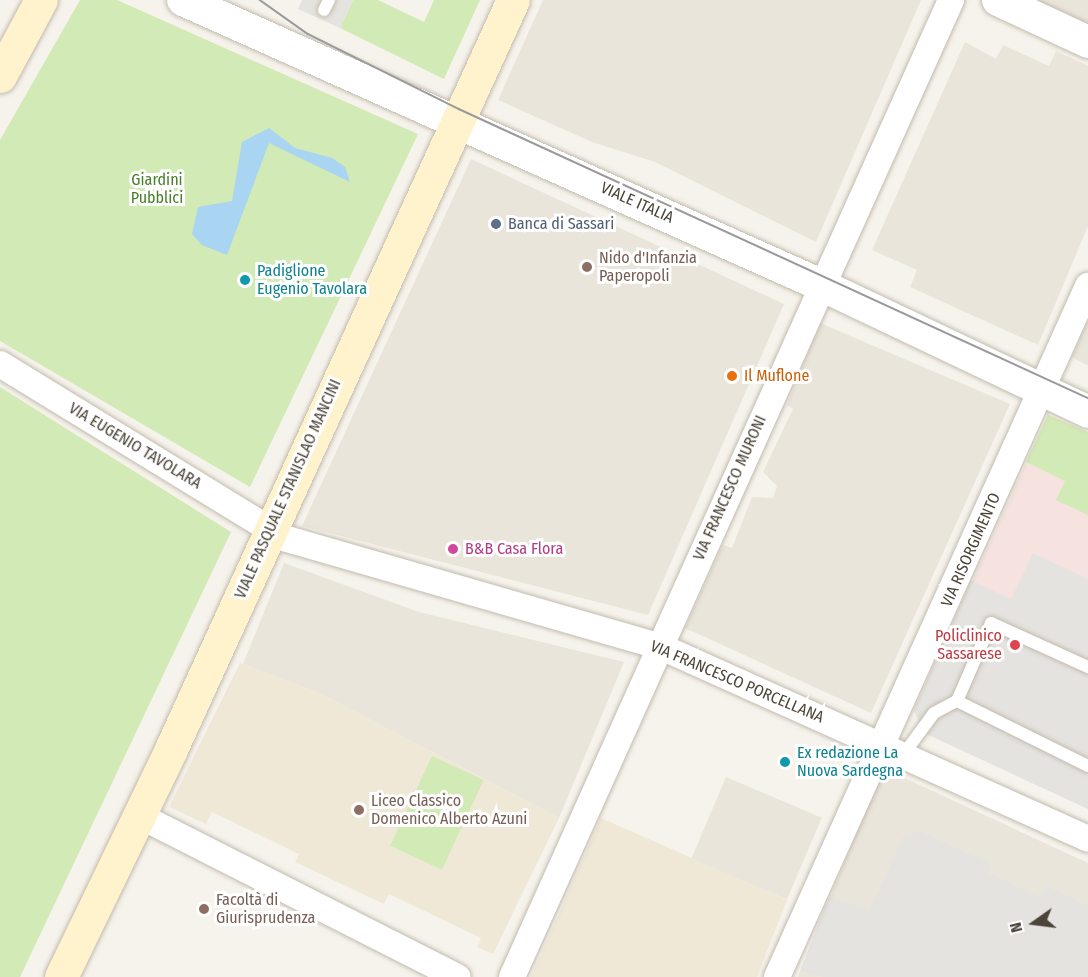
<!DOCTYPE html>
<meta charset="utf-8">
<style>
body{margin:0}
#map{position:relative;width:1088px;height:977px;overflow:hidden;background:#f6f3ec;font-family:"Fira Sans Condensed",sans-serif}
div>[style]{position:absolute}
.residential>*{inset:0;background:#eae5da;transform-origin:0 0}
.education>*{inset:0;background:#efe8d6}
.medical>*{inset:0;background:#f6e3e0}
.green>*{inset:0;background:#d2eab5;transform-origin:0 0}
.parking>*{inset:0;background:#e5e3e0}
.water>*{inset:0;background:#a9d4f2}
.roads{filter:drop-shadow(0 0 2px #c2bbae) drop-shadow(0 0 2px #c2bbae)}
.service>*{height:12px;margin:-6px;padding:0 6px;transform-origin:6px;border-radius:6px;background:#fff}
.minor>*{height:26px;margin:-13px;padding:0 13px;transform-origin:13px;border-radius:13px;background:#fff}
.tertiary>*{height:32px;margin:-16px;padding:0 16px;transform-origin:16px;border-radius:16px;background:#fff}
.secondary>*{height:33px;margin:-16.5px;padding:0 16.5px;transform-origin:16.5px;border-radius:16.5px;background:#fff3cd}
.tram>*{height:1.5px;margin:-0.75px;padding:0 0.75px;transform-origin:0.75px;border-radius:0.75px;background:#9a9a9a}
.dots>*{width:16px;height:16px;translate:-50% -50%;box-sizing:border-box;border:3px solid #fff;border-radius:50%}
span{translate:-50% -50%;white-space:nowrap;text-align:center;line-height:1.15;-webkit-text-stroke:6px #fff;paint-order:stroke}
.park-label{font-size:16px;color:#4a7f2a}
.street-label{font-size:16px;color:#4b4439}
.service-label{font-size:16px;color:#4e5e75}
.left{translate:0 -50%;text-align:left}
.education-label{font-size:16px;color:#785e54}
.culture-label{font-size:16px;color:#0d838f}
.food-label{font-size:16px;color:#c56008}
.hotel-label{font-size:16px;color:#b23c85}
.health-label{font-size:16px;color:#be3a42}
.right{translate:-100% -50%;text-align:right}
.north{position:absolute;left:1004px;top:893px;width:60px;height:60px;-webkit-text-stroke:4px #fff;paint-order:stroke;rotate:256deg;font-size:16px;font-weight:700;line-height:24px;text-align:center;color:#4b4439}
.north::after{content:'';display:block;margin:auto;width:21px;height:27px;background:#4b4439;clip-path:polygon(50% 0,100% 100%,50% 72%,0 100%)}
</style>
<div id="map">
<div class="residential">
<div style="clip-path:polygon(543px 0,921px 0,816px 242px,655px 162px,592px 142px,498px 100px)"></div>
<div style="clip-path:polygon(1031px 0,1088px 0,1088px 27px)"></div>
<div style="clip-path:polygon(965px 42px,996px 59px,1003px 45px,1049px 66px,1056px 51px,1088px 66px,1088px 226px,1038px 345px,910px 287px,917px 270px,872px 250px)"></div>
<div style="clip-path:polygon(471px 159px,784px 304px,648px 615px,302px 526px)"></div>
<div style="clip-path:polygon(1088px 321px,1088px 366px,1072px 357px)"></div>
<div style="clip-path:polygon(820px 323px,1010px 404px,871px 713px,685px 628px,723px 545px,732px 548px,752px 497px,773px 498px,777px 486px,763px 472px,793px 409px,787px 405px)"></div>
<div style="clip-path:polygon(284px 563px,419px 612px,624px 662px,559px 818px,319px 693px,243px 664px)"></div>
<div style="clip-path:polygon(883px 768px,1088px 863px,1088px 977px,798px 977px)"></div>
<div style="left:726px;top:777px;width:104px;height:89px;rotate:23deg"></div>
</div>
<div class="education">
<div style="clip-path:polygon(240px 663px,319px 693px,559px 818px,493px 954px,477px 947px,481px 938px,389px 894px,384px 904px,295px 862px,299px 854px,212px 812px,206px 824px,169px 807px)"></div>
<div style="clip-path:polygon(601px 818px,787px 900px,757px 977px,531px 977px)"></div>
</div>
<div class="medical">
<div style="clip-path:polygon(1048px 415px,1088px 432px,1088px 809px,914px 710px)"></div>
</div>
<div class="green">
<div style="clip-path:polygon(80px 0,117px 0,418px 134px,250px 487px,0 341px,0 140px)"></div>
<div style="clip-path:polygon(353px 0,378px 0,424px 22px,434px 0,480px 0,444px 79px,340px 28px)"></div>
<div style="clip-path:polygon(0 387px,231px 532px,20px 977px,0 977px)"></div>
<div style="clip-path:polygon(1048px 415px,1088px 432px,1088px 515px,1056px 500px,1065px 481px,1026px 462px)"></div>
<div style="left:432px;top:756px;width:57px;height:99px;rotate:25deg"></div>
</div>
<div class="parking">
<div style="clip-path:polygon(302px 0,353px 0,340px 28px,298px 9px)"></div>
<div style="clip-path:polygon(1033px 553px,1088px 579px,1088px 809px,924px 733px,914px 710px,971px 580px,1011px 599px)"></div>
<div style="clip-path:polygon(919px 831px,992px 864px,988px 873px,1041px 897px,1046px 886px,1088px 906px,1088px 977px,825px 977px,800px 971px,829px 897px,870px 910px,903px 837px)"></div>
</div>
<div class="water">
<div style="clip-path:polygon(269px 128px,295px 148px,332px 158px,345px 167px,350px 182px,269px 143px,227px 255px,202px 245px,192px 234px,198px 207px,232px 201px,242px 142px)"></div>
</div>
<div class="roads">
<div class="service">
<div style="left:324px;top:10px;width:11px;rotate:-63deg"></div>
<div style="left:957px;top:701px;width:146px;rotate:26.4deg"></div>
<div style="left:903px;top:755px;width:52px;rotate:-53.6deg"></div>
<div style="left:934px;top:713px;width:26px;rotate:-28deg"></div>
<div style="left:957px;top:701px;width:85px;rotate:-66.4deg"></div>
<div style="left:991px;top:623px;width:107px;rotate:24.4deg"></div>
</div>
<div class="minor">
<div style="left:0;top:364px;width:333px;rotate:31.5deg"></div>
<div style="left:284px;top:538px;width:390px;rotate:16.1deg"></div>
<div style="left:659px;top:646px;width:470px;rotate:24.2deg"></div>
<div style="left:140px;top:816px;width:356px;rotate:26.9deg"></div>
<div style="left:512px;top:977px;width:1071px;rotate:-65.8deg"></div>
<div style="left:777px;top:977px;width:758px;rotate:-65.77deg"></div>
</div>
<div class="tertiary">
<div style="left:183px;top:0;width:699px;rotate:24.07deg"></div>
<div style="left:821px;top:285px;width:296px;rotate:25.4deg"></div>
<div style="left:998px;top:0;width:99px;rotate:25deg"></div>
</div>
<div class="secondary">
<div style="left:0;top:76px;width:86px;rotate:-61.7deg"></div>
<div style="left:61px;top:977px;width:253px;rotate:-64.2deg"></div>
<div style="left:171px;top:749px;width:823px;rotate:-65.46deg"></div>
</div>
</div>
<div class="tram">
<div style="left:260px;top:0;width:59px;rotate:35.3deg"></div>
<div style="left:308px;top:34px;width:169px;rotate:26.4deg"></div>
<div style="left:459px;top:109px;width:692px;rotate:24.68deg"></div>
</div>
<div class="dots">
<div style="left:496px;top:224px;background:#5c6f8a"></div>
<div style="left:587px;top:267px;background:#8d6e63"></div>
<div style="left:245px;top:280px;background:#0f9aa8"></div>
<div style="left:732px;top:376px;background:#e8710a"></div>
<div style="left:453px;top:549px;background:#d1479c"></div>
<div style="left:1015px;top:645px;background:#e0444e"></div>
<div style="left:785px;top:762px;background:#0f9aa8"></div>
<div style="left:359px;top:810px;background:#8d6e63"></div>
<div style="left:204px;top:909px;background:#8d6e63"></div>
</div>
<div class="park-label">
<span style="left:157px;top:189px">Giardini<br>Pubblici</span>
</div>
<div class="street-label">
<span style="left:637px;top:203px;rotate:24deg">VIALE ITALIA</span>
<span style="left:135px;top:446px;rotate:31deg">VIA EUGENIO TAVOLARA</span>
<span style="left:730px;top:488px;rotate:-66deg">VIA FRANCESCO MURONI</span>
<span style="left:288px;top:489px;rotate:-66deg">VIALE PASQUALE STANISLAO MANCINI</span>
<span style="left:971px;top:550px;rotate:-66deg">VIA RISORGIMENTO</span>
<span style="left:737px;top:682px;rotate:23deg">VIA FRANCESCO PORCELLANA</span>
</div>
<div class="service-label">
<span class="left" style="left:508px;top:224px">Banca di Sassari</span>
</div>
<div class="education-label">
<span class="left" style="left:599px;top:267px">Nido d'Infanzia<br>Paperopoli</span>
<span class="left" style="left:371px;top:810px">Liceo Classico<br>Domenico Alberto Azuni</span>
<span class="left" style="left:216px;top:909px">Facoltà di<br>Giurisprudenza</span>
</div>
<div class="culture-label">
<span class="left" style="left:257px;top:280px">Padiglione<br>Eugenio Tavolara</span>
<span class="left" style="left:797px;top:762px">Ex redazione La<br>Nuova Sardegna</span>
</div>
<div class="food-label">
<span class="left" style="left:744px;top:376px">Il Muflone</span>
</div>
<div class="hotel-label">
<span class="left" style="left:465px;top:549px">B&amp;B Casa Flora</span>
</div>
<div class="health-label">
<span class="right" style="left:1002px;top:645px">Policlinico<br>Sassarese</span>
</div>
<div class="north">N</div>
</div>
